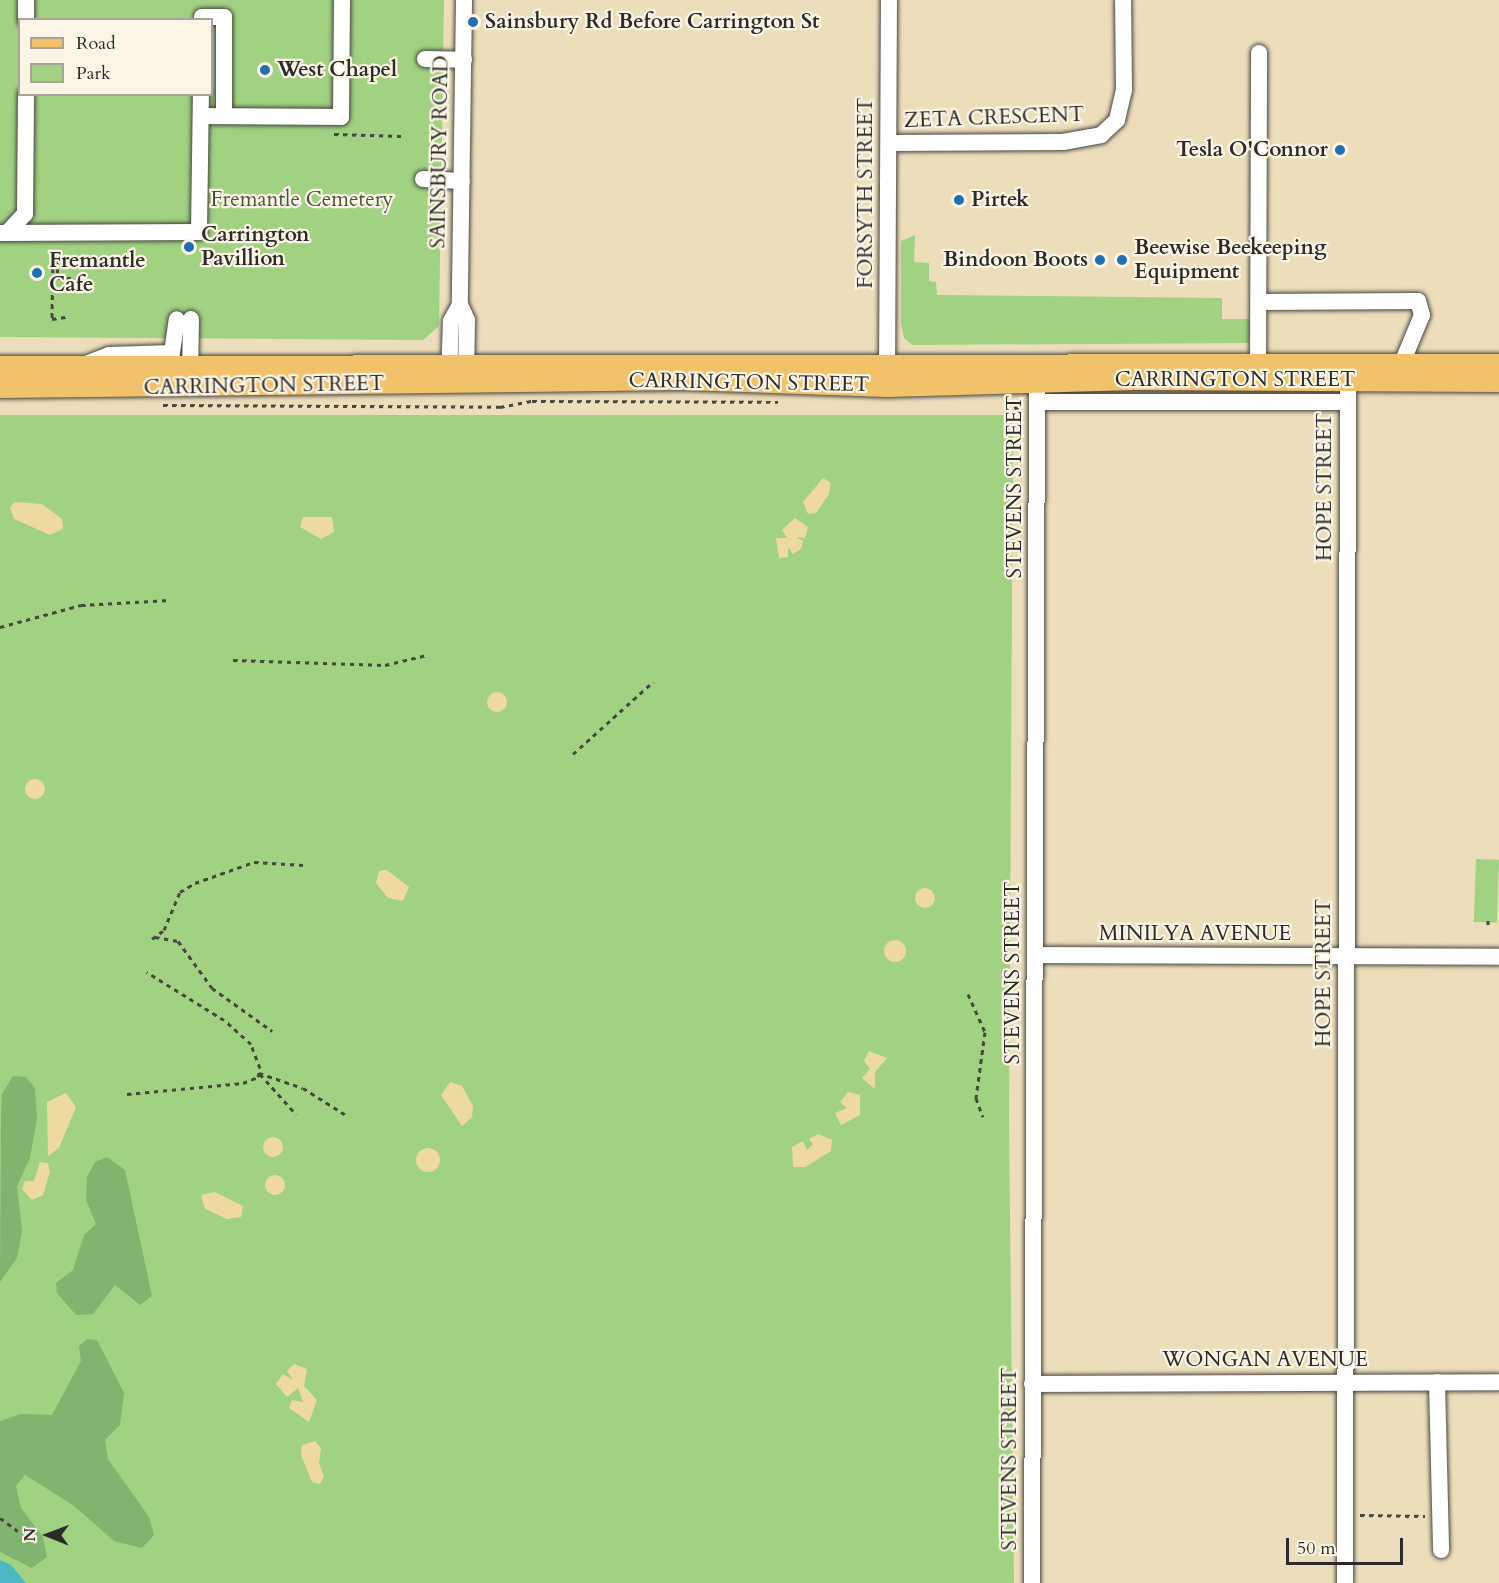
<!DOCTYPE html>
<style>
body{margin:0}
#map{position:relative;width:1499px;height:1583px;overflow:hidden;background:#eddebb;font-family:Cardo,serif}
div>[style]{position:absolute}
.green>*{inset:0;background:#a1d281;transform-origin:0 0}
.forest>*{inset:0;background:#80b46f}
.sand>*{inset:0;background:#eeda9e}
.round{border-radius:50%}
.water>*{inset:0;background:#4bb8c5}
.path>*{height:3px;margin-top:-1.5px;transform-origin:0;background:repeating-linear-gradient(90deg,#484641 0 4.5px,transparent 0 9px)}
.roads{filter:drop-shadow(0 0 2px #484641) drop-shadow(0 0 2px #484641)}
.minor>*{height:16px;margin:-8px;padding:0 8px;transform-origin:8px;border-radius:8px;background:#fff}
.major>*{height:21px;margin:-10.5px;padding:0 10.5px;transform-origin:10.5px;border-radius:10.5px;background:#f2c26a}
.path-bridge>*{height:3px;margin-top:-1.5px;transform-origin:0;background:repeating-linear-gradient(90deg,#484641 0 4.5px,transparent 0 9px)}
.dots>*{width:16px;height:16px;translate:-50% -50%;box-sizing:border-box;border:3px solid #fcf5e5;border-radius:50%}
span{translate:-50% -50%;white-space:nowrap;text-align:center;line-height:1.15;-webkit-text-stroke:4.5px #fcf5e5;paint-order:stroke}
.poi-label{font-size:21px;color:#2b2b2b;font-weight:700}
.left{translate:0 -50%;text-align:left}
.right{translate:-100% -50%;text-align:right}
.street-label{font-size:21px;color:#2b2b2b}
.park-label{font-size:21px;color:#485540}
.legend{position:absolute;left:18px;top:18px;width:195px;height:78px;box-sizing:border-box;background:#fcf5e5;border:2px solid #a8a49b;margin:0;padding:8px 10px;list-style:none;font-size:18px;color:#2b2b2b}
.legend li{display:flex;align-items:center;gap:12px;height:30px}
.legend b{width:30px;border:2px solid #a8a49b}
.north{position:absolute;left:18px;top:1505px;width:60px;height:60px;-webkit-text-stroke:4px #fcf5e5;paint-order:stroke;rotate:271deg;font-size:16px;font-weight:700;line-height:24px;text-align:center;color:#2b2b2b}
.north::after{content:'';display:block;margin:auto;width:21px;height:27px;background:#2b2b2b;clip-path:polygon(50% 0,100% 100%,50% 72%,0 100%)}
.scale{position:absolute;left:1286px;top:1538px;width:117px;height:27px;box-sizing:border-box;border:3px solid #2b2b2b;border-top:0;padding-left:8px;font-size:18px;line-height:21px;white-space:nowrap;color:#2b2b2b;-webkit-text-stroke:4px #fcf5e5;paint-order:stroke}
</style>
<div id="map">
<div class="green">
<div style="clip-path:polygon(evenodd,0 0,444px 0,439px 326px,423px 340px,0 337px,0 0,20px 20px,212px 20px,212px 94px,20px 94px,20px 20px)"></div>
<div style="clip-path:polygon(915px 235px,914px 262px,929px 263px,929px 281px,936px 282px,937px 295px,1222px 298px,1222px 319px,1250px 319px,1250px 343px,912px 345px,904px 338px,901px 323px,901px 241px)"></div>
<div style="clip-path:polygon(0 415px,1008px 415px,1013px 428px,1009px 1120px,1014px 1583px,0 1583px)"></div>
<div style="left:1476px;top:859px;width:23px;height:63px;rotate:2deg"></div>
</div>
<div class="forest">
<div style="clip-path:polygon(13px 1076px,26px 1077px,35px 1088px,37px 1118px,30px 1158px,17px 1186px,22px 1231px,17px 1258px,0 1282px,1px 1117px,2px 1094px)"></div>
<div style="clip-path:polygon(107px 1157px,125px 1170px,152px 1296px,140px 1305px,115px 1285px,93px 1314px,76px 1315px,57px 1293px,56px 1283px,73px 1270px,84px 1235px,96px 1224px,86px 1200px,87px 1177px,95px 1162px)"></div>
<div style="clip-path:polygon(87px 1339px,97px 1340px,124px 1393px,120px 1425px,105px 1440px,108px 1459px,149px 1517px,154px 1535px,142px 1548px,114px 1541px,73px 1505px,25px 1475px,16px 1486px,21px 1508px,43px 1537px,47px 1557px,32px 1568px,0 1552px,0 1421px,21px 1414px,52px 1415px,81px 1361px,79px 1346px)"></div>
</div>
<div class="sand">
<div style="clip-path:polygon(823px 478px,831px 483px,829px 494px,816px 513px,808px 514px,803px 502px)"></div>
<div style="clip-path:polygon(15px 502px,42px 504px,62px 519px,63px 529px,50px 535px,14px 519px,10px 508px)"></div>
<div style="clip-path:polygon(303px 517px,332px 517px,334px 532px,321px 539px,300px 527px)"></div>
<div style="clip-path:polygon(795px 518px,808px 527px,805px 538px,796px 537px,803px 541px,801px 549px,793px 554px,788px 547px,788px 557px,779px 558px,776px 538px,787px 538px,782px 530px)"></div>
<div class="round" style="left:487px;top:692px;width:20px;height:20px"></div>
<div class="round" style="left:25px;top:779px;width:20px;height:20px"></div>
<div style="clip-path:polygon(387px 870px,409px 887px,403px 901px,388px 898px,376px 883px,379px 871px)"></div>
<div class="round" style="left:915px;top:888px;width:20px;height:20px"></div>
<div class="round" style="left:884px;top:940px;width:22px;height:22px"></div>
<div style="clip-path:polygon(869px 1051px,887px 1058px,875px 1072px,875px 1089px,862px 1078px,870px 1069px,864px 1061px)"></div>
<div style="clip-path:polygon(450px 1082px,462px 1086px,473px 1106px,472px 1117px,462px 1126px,441px 1095px)"></div>
<div style="clip-path:polygon(848px 1092px,860px 1095px,860px 1115px,841px 1125px,835px 1113px,847px 1108px,840px 1102px)"></div>
<div style="clip-path:polygon(66px 1093px,76px 1107px,59px 1148px,48px 1156px,47px 1102px)"></div>
<div style="clip-path:polygon(818px 1134px,832px 1140px,831px 1151px,805px 1167px,793px 1167px,792px 1147px,803px 1141px,807px 1150px,813px 1144px,809px 1139px)"></div>
<div class="round" style="left:263px;top:1137px;width:20px;height:20px"></div>
<div class="round" style="left:416px;top:1148px;width:24px;height:24px"></div>
<div style="clip-path:polygon(40px 1162px,48px 1163px,50px 1172px,43px 1195px,32px 1200px,22px 1189px,25px 1181px,34px 1181px)"></div>
<div class="round" style="left:265px;top:1175px;width:20px;height:20px"></div>
<div style="clip-path:polygon(215px 1192px,243px 1206px,241px 1217px,227px 1219px,205px 1209px,201px 1195px)"></div>
<div style="clip-path:polygon(294px 1364px,307px 1369px,304px 1386px,317px 1400px,309px 1422px,289px 1408px,292px 1400px,303px 1402px,298px 1388px,287px 1397px,276px 1384px,283px 1374px,293px 1380px,287px 1371px)"></div>
<div style="clip-path:polygon(315px 1441px,321px 1448px,319px 1463px,324px 1477px,320px 1484px,312px 1482px,301px 1455px,302px 1445px)"></div>
</div>
<div class="water">
<div style="clip-path:polygon(0 1560px,11px 1565px,26px 1583px,0 1583px)"></div>
</div>
<div class="path">
<div style="left:334px;top:134px;width:67px;rotate:1.7deg"></div>
<div style="left:53px;top:250px;width:69px;rotate:90.8deg"></div>
<div style="left:52px;top:319px;width:18px;rotate:-9deg"></div>
<div style="left:56px;top:250px;width:28px;rotate:86deg"></div>
<div style="left:58px;top:278px;width:13px"></div>
<div style="left:1007px;top:402px;width:17px;rotate:33deg"></div>
<div style="left:163px;top:405px;width:337px;rotate:0.3deg"></div>
<div style="left:500px;top:407px;width:33px;rotate:-11deg"></div>
<div style="left:532px;top:401px;width:246px;rotate:0.2deg"></div>
<div style="left:0;top:627px;width:84px;rotate:-15.2deg"></div>
<div style="left:81px;top:605px;width:89px;rotate:-3.2deg"></div>
<div style="left:233px;top:660px;width:152px;rotate:1.9deg"></div>
<div style="left:385px;top:665px;width:43px;rotate:-13.4deg"></div>
<div style="left:573px;top:754px;width:108px;rotate:-42deg"></div>
<div style="left:1488px;top:925px;width:7px;rotate:-90deg"></div>
<div style="left:155px;top:937px;width:23px;rotate:10deg"></div>
<div style="left:178px;top:941px;width:58px;rotate:54.1deg"></div>
<div style="left:212px;top:988px;width:74px;rotate:35.6deg"></div>
<div style="left:152px;top:939px;width:15px;rotate:-37deg"></div>
<div style="left:164px;top:930px;width:41px;rotate:-67.2deg"></div>
<div style="left:180px;top:892px;width:17px;rotate:-31deg"></div>
<div style="left:195px;top:883px;width:63px;rotate:-19.6deg"></div>
<div style="left:254px;top:862px;width:49px;rotate:3.5deg"></div>
<div style="left:968px;top:994px;width:42px;rotate:65.9deg"></div>
<div style="left:985px;top:1032px;width:67px;rotate:97.8deg"></div>
<div style="left:976px;top:1098px;width:20px;rotate:70deg"></div>
<div style="left:259px;top:1073px;width:46px;rotate:18.8deg"></div>
<div style="left:303px;top:1088px;width:54px;rotate:32.2deg"></div>
<div style="left:260px;top:1074px;width:54px;rotate:48deg"></div>
<div style="left:127px;top:1094px;width:117px;rotate:-5.4deg"></div>
<div style="left:243px;top:1083px;width:16px;rotate:-22deg"></div>
<div style="left:258px;top:1077px;width:9px;rotate:-77deg"></div>
<div style="left:260px;top:1068px;width:26px;rotate:-111deg"></div>
<div style="left:251px;top:1044px;width:36px;rotate:-138deg"></div>
<div style="left:224px;top:1020px;width:91px;rotate:-148.1deg"></div>
<div style="left:1360px;top:1515px;width:65px;rotate:0.9deg"></div>
<div style="left:0;top:1518px;width:22px;rotate:36deg"></div>
</div>
<div class="roads">
<div class="minor">
<div style="left:464px;top:0;width:305px;rotate:90.8deg"></div>
<div style="left:460px;top:305px;width:17px;rotate:65deg"></div>
<div style="left:467px;top:320px;width:56px;rotate:91deg"></div>
<div style="left:202px;top:17px;width:22px"></div>
<div style="left:224px;top:17px;width:99px;rotate:90deg"></div>
<div style="left:26px;top:20px;width:20px;rotate:-90deg"></div>
<div style="left:425px;top:59px;width:39px;rotate:1deg"></div>
<div style="left:201px;top:116px;width:140px;rotate:0.4deg"></div>
<div style="left:341px;top:117px;width:117px;rotate:-89.5deg"></div>
<div style="left:889px;top:143px;width:174px;rotate:-0.3deg"></div>
<div style="left:1063px;top:142px;width:39px;rotate:-10deg"></div>
<div style="left:1101px;top:135px;width:22px;rotate:-43deg"></div>
<div style="left:1117px;top:120px;width:31px;rotate:-77deg"></div>
<div style="left:1124px;top:90px;width:90px;rotate:-90.6deg"></div>
<div style="left:423px;top:179px;width:39px;rotate:3deg"></div>
<div style="left:0;top:233px;width:199px;rotate:-0.3deg"></div>
<div style="left:199px;top:232px;width:138px;rotate:-89.2deg"></div>
<div style="left:7px;top:233px;width:26px;rotate:-47deg"></div>
<div style="left:25px;top:214px;width:120px;rotate:-89.5deg"></div>
<div style="left:1259px;top:302px;width:159px;rotate:-0.4deg"></div>
<div style="left:1418px;top:301px;width:15px;rotate:74deg"></div>
<div style="left:1422px;top:315px;width:52px;rotate:112.6deg"></div>
<div style="left:1258px;top:363px;width:310px;rotate:-89.8deg"></div>
<div style="left:86px;top:364px;width:25px;rotate:-21deg"></div>
<div style="left:109px;top:355px;width:63px;rotate:-1.8deg"></div>
<div style="left:172px;top:353px;width:34px;rotate:-82deg"></div>
<div style="left:190px;top:375px;width:56px;rotate:-89deg"></div>
<div style="left:449px;top:377px;width:56px;rotate:-88deg"></div>
<div style="left:451px;top:321px;width:18px;rotate:-61deg"></div>
<div style="left:887px;top:377px;width:377px;rotate:-89.7deg"></div>
<div style="left:1037px;top:402px;width:311px"></div>
<div style="left:1035px;top:955px;width:464px;rotate:0.2deg"></div>
<div style="left:1437px;top:1382px;width:168px;rotate:88.6deg"></div>
<div style="left:1032px;top:1384px;width:467px;rotate:-0.2deg"></div>
<div style="left:1032px;top:1583px;width:1211px;rotate:-89.76deg"></div>
<div style="left:1345px;top:1583px;width:1214px;rotate:-89.86deg"></div>
</div>
<div class="major">
<div style="left:0;top:366px;width:1499px;rotate:-0.08deg"></div>
<div style="left:0;top:387px;width:685px;rotate:-0.67deg"></div>
<div style="left:685px;top:379px;width:202px;rotate:2deg"></div>
<div style="left:887px;top:386px;width:248px;rotate:-1.6deg"></div>
<div style="left:1135px;top:379px;width:364px;rotate:0.3deg"></div>
</div>
</div>
<div class="path-bridge">
<div style="left:1407px;top:1516px;width:2px;rotate:27deg"></div>
</div>
<div class="dots">
<div style="left:473px;top:22px;background:#1f6fb2"></div>
<div style="left:265px;top:70px;background:#1f6fb2"></div>
<div style="left:1340px;top:150px;background:#1f6fb2"></div>
<div style="left:959px;top:200px;background:#1f6fb2"></div>
<div style="left:189px;top:247px;background:#1f6fb2"></div>
<div style="left:1100px;top:260px;background:#1f6fb2"></div>
<div style="left:1122px;top:260px;background:#1f6fb2"></div>
<div style="left:37px;top:273px;background:#1f6fb2"></div>
</div>
<div class="poi-label">
<span class="left" style="left:485px;top:22px">Sainsbury Rd Before Carrington St</span>
<span class="left" style="left:277px;top:70px">West Chapel</span>
<span class="right" style="left:1328px;top:150px">Tesla O'Connor</span>
<span class="left" style="left:971px;top:200px">Pirtek</span>
<span class="left" style="left:201px;top:247px">Carrington<br>Pavillion</span>
<span class="left" style="left:1134px;top:260px">Beewise Beekeeping<br>Equipment</span>
<span class="right" style="left:1088px;top:260px">Bindoon Boots</span>
<span class="left" style="left:49px;top:273px">Fremantle<br>Cafe</span>
</div>
<div class="street-label">
<span style="left:994px;top:118px;rotate:-2deg">ZETA CRESCENT</span>
<span style="left:440px;top:152px;rotate:-89deg">SAINSBURY ROAD</span>
<span style="left:866px;top:193px;rotate:-90deg">FORSYTH STREET</span>
<span style="left:1235px;top:380px">CARRINGTON STREET</span>
<span style="left:749px;top:383px;rotate:1deg">CARRINGTON STREET</span>
<span style="left:264px;top:386px;rotate:-1deg">CARRINGTON STREET</span>
<span style="left:1015px;top:487px;rotate:-90deg">STEVENS STREET</span>
<span style="left:1325px;top:487px;rotate:-90deg">HOPE STREET</span>
<span style="left:1195px;top:934px">MINILYA AVENUE</span>
<span style="left:1013px;top:973px;rotate:-90deg">STEVENS STREET</span>
<span style="left:1324px;top:973px;rotate:-90deg">HOPE STREET</span>
<span style="left:1265px;top:1360px">WONGAN AVENUE</span>
<span style="left:1010px;top:1459px;rotate:-90deg">STEVENS STREET</span>
</div>
<div class="park-label">
<span style="left:302px;top:200px">Fremantle Cemetery</span>
</div>
<ul class="legend">
<li><b style="height:8px;background:#f2c26a"></b>Road</li>
<li><b style="height:16px;background:#a1d281"></b>Park</li>
</ul>
<div class="north">N</div>
<div class="scale">50 m</div>
</div>
